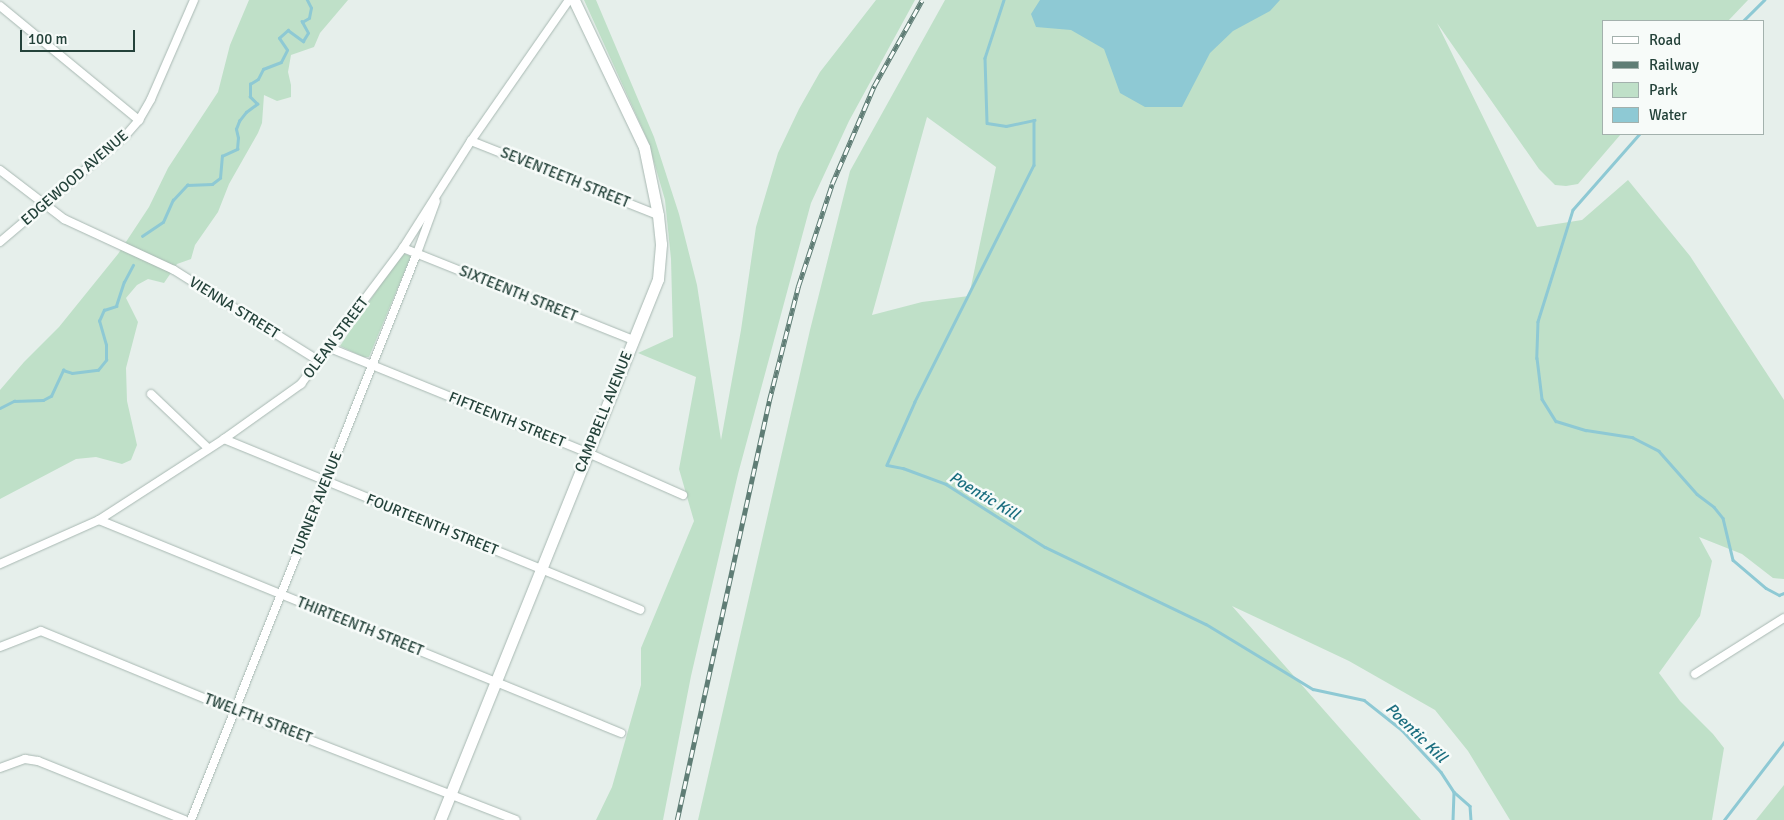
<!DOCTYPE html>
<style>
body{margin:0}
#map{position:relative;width:1784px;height:820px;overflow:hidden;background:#e6efeb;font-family:Signika,sans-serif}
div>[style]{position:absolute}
.green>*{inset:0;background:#bfe0c8}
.water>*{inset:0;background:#8ec9d4}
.stream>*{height:2.5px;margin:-1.25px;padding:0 1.25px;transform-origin:1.25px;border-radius:1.25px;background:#8ec9d4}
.roads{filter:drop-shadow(0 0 1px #a8b8b2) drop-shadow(0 0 1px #a8b8b2)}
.street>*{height:8px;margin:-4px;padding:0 4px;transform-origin:4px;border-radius:4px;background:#fff}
.secondary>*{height:11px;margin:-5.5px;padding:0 5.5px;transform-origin:5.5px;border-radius:5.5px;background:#fff}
.rail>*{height:4.5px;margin-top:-2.25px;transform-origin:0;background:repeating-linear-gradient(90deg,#f7fbf9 0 8px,#5f7d75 0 16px);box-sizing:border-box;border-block:1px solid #5f7d75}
span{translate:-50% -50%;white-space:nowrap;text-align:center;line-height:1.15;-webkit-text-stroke:5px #f7fbf9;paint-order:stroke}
.street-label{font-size:15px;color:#24423a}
.water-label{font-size:16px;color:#1c6f80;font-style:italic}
.legend{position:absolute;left:1602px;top:20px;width:162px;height:115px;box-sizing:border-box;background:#f7fbf9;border:1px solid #a3b1ad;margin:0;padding:6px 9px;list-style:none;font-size:15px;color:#24423a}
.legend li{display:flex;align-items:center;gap:10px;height:25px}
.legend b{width:25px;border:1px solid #a3b1ad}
.scale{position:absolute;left:20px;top:30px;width:115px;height:22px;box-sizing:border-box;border:2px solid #24423a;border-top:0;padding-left:6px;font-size:15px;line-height:18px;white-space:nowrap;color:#24423a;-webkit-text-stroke:4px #f7fbf9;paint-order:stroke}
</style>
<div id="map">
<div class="green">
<div style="clip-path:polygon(249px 0,348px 0,320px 33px,314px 47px,291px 55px,288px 72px,291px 85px,291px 97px,277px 101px,264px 95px,262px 123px,258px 133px,229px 184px,218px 212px,195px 245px,191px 259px,177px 264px,164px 283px,148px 279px,137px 285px,126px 298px,138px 322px,126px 368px,127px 401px,137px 445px,131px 460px,122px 464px,96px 457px,76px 459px,0 499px,0 390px,24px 362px,59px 327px,118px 254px,149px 207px,168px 168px,218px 92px,230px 45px)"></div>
<div style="clip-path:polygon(584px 0,596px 0,654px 137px,679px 214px,697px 285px,721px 440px,741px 330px,756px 227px,778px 153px,799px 109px,820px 72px,876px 0,915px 0,849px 121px,811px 203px,738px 474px,691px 676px,663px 820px,596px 820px,612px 787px,641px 685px,641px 648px,694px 521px,679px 469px,696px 377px,638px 353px,673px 337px,671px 259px,665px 200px,648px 141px)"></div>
<div style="clip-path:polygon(evenodd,945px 0,1748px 0,1728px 21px,1603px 21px,1603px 134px,1621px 134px,1578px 184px,1566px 186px,1555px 185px,1539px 169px,1437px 23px,1537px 227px,1582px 220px,1628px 180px,1690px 256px,1784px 400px,1784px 579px,1773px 578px,1742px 554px,1699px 537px,1712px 561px,1700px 616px,1659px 673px,1680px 701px,1713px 734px,1724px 748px,1712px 820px,1510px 820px,1468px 751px,1435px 710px,1349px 661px,1232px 606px,1421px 820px,698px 820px,810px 330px,850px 171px,945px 0,927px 117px,996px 167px,969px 296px,922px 302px,872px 315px,927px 117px)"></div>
<div style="clip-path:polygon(405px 254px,411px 256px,369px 357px,363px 357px,340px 346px,400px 255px)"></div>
<div style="clip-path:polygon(1784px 785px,1784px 820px,1756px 820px)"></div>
</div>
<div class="water">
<div style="clip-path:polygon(1040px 0,1280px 0,1270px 11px,1233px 31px,1210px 53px,1182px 107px,1145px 107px,1120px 93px,1104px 49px,1071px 30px,1036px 27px,1031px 14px)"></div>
</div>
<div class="stream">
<div style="left:1004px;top:0;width:61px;rotate:108.1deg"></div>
<div style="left:985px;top:58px;width:65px;rotate:88.2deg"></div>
<div style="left:987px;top:123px;width:19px;rotate:9deg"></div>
<div style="left:1006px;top:126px;width:29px;rotate:-12deg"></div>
<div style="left:1034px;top:120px;width:45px;rotate:90deg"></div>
<div style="left:1034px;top:165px;width:265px;rotate:116.7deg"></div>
<div style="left:915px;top:402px;width:69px;rotate:114deg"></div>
<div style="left:887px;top:465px;width:16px;rotate:11deg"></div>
<div style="left:903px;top:468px;width:46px;rotate:20.4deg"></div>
<div style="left:946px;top:484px;width:117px;rotate:32.5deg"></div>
<div style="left:1045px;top:547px;width:178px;rotate:25.6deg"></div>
<div style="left:1206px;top:624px;width:125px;rotate:31.3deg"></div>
<div style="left:1313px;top:689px;width:52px;rotate:12.2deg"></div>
<div style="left:1364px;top:700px;width:48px;rotate:38.3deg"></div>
<div style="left:1402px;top:730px;width:57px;rotate:47.1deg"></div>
<div style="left:1441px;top:772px;width:24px;rotate:57deg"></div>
<div style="left:1454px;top:792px;width:28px;rotate:92deg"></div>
<div style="left:1743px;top:21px;width:30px;rotate:-45deg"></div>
<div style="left:1640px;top:134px;width:101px;rotate:131.4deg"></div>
<div style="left:1573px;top:210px;width:117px;rotate:107.4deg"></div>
<div style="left:1538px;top:322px;width:36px;rotate:92deg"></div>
<div style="left:1537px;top:358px;width:41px;rotate:83deg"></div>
<div style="left:1542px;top:399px;width:26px;rotate:58deg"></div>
<div style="left:1556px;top:421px;width:31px;rotate:17deg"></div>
<div style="left:1586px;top:430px;width:47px;rotate:8.7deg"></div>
<div style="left:1632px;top:437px;width:30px;rotate:27deg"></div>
<div style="left:1659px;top:451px;width:57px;rotate:48.5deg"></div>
<div style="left:1697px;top:494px;width:21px;rotate:37deg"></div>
<div style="left:1714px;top:507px;width:14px;rotate:51deg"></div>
<div style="left:1723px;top:518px;width:43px;rotate:76.6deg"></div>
<div style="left:1733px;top:560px;width:43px;rotate:40.3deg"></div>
<div style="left:1766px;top:588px;width:15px;rotate:28deg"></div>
<div style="left:1779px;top:595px;width:5px;rotate:-22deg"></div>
<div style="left:142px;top:236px;width:25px;rotate:-34deg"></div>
<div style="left:163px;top:222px;width:24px;rotate:-66deg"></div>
<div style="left:173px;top:200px;width:21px;rotate:-47deg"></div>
<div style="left:187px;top:185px;width:25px;rotate:-2deg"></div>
<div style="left:212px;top:184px;width:10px;rotate:-37deg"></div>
<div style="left:220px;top:178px;width:22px;rotate:-85deg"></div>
<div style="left:222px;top:156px;width:17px;rotate:-25deg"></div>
<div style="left:237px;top:149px;width:11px;rotate:-85deg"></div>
<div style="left:238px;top:138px;width:9px;rotate:-103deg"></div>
<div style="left:236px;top:129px;width:9px;rotate:-69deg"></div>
<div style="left:239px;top:121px;width:11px;rotate:-52deg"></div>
<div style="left:246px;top:112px;width:14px;rotate:-36deg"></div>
<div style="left:257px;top:104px;width:10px;rotate:-135deg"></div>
<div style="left:250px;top:97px;width:13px;rotate:-90deg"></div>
<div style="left:250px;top:84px;width:9px;rotate:-32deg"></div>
<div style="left:258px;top:79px;width:11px;rotate:-63deg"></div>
<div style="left:263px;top:69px;width:19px;rotate:-21deg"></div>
<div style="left:281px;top:62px;width:13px;rotate:-63deg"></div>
<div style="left:287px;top:50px;width:14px;rotate:-124deg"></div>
<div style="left:279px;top:38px;width:12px;rotate:-42deg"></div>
<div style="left:288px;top:30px;width:19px;rotate:36deg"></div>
<div style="left:303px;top:41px;width:9px;rotate:-58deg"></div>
<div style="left:308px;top:33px;width:13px;rotate:-119deg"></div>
<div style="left:302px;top:22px;width:8px;rotate:-30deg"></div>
<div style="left:309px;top:18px;width:10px;rotate:-79deg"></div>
<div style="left:311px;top:8px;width:9px;rotate:-117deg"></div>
<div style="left:0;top:408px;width:16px;rotate:-27deg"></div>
<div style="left:14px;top:401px;width:29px;rotate:-2deg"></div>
<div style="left:43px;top:400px;width:9px;rotate:-27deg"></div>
<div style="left:51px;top:396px;width:29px;rotate:-65deg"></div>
<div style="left:63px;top:370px;width:9px;rotate:18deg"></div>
<div style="left:72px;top:373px;width:26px;rotate:-7deg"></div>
<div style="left:98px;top:370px;width:13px;rotate:-51deg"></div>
<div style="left:106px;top:360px;width:15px;rotate:-90deg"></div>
<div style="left:106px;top:345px;width:25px;rotate:-106deg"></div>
<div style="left:99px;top:321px;width:12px;rotate:-66deg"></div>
<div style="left:104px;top:310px;width:13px;rotate:-18deg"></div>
<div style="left:116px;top:306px;width:25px;rotate:-72deg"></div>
<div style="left:124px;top:282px;width:19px;rotate:-62deg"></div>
<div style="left:1454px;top:792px;width:21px;rotate:41deg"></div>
<div style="left:1470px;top:806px;width:14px;rotate:86deg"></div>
<div style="left:1724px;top:820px;width:98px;rotate:-52.4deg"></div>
</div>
<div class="roads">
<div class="street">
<div style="left:0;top:6px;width:180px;rotate:39.4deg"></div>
<div style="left:471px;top:141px;width:201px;rotate:21.6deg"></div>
<div style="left:0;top:170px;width:81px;rotate:37.4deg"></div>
<div style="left:64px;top:219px;width:121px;rotate:24.9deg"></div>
<div style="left:174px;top:270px;width:171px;rotate:32.1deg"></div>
<div style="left:0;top:242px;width:165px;rotate:-40.3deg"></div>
<div style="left:126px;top:135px;width:20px;rotate:-49deg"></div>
<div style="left:139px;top:120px;width:24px;rotate:-60deg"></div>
<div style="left:151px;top:99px;width:108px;rotate:-66.5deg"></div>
<div style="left:403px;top:248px;width:248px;rotate:21.8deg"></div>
<div style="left:330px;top:348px;width:279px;rotate:22.1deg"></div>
<div style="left:588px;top:453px;width:104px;rotate:23.9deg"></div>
<div style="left:151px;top:394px;width:79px;rotate:43.5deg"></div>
<div style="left:224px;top:439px;width:450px;rotate:22.3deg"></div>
<div style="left:99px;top:520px;width:564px;rotate:22.2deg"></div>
<div style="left:0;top:564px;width:108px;rotate:-24deg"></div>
<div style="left:99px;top:520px;width:149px;rotate:-32.9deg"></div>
<div style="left:224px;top:439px;width:95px;rotate:-35.5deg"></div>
<div style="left:301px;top:384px;width:170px;rotate:-53.1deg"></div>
<div style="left:403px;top:248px;width:127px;rotate:-57.6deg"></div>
<div style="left:471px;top:141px;width:172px;rotate:-55.2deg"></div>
<div style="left:0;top:647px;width:44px;rotate:-21.3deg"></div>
<div style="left:41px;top:631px;width:210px;rotate:22.4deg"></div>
<div style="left:235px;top:711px;width:301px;rotate:21.2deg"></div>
<div style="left:1695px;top:674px;width:105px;rotate:-32.2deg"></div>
<div style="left:0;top:768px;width:27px;rotate:-20deg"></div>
<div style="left:25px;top:759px;width:13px;rotate:9deg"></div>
<div style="left:38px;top:761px;width:158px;rotate:21.9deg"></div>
<div style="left:191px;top:820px;width:610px;rotate:-68.27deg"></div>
<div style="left:417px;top:253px;width:55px;rotate:-69.9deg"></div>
</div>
<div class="secondary">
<div style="left:440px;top:820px;width:583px;rotate:-68.05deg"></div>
<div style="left:658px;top:279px;width:35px;rotate:-85deg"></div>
<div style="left:661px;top:244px;width:29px;rotate:-96deg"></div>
<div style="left:658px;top:215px;width:69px;rotate:-101.6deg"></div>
<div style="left:644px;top:147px;width:163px;rotate:-115.5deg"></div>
</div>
</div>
<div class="rail">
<div style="left:677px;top:820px;width:429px;rotate:-77.6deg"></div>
<div style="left:769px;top:401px;width:118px;rotate:-75.7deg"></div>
<div style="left:798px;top:287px;width:108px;rotate:-71.7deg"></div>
<div style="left:832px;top:184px;width:107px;rotate:-66.8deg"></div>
<div style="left:874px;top:86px;width:98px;rotate:-60.8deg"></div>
</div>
<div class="street-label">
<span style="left:75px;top:178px;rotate:-41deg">EDGEWOOD AVENUE</span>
<span style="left:565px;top:178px;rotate:22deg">SEVENTEETH STREET</span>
<span style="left:518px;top:294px;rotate:22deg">SIXTEENTH STREET</span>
<span style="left:234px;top:308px;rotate:32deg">VIENNA STREET</span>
<span style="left:336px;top:338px;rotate:-53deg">OLEAN STREET</span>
<span style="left:604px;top:412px;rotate:-68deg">CAMPBELL AVENUE</span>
<span style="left:507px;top:420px;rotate:22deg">FIFTEENTH STREET</span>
<span style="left:317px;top:504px;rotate:-68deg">TURNER AVENUE</span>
<span style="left:432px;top:525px;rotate:22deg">FOURTEENTH STREET</span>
<span style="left:360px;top:627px;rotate:22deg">THIRTEENTH STREET</span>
<span style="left:258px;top:719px;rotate:21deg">TWELFTH STREET</span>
</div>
<div class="water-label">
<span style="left:984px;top:496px;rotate:31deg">Poentic Kill</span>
<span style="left:1416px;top:733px;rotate:44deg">Poentic Kill</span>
</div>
<ul class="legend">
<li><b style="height:6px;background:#fff"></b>Road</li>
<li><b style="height:6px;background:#5f7d75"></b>Railway</li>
<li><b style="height:14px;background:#bfe0c8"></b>Park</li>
<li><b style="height:14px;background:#8ec9d4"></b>Water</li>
</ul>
<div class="scale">100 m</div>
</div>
